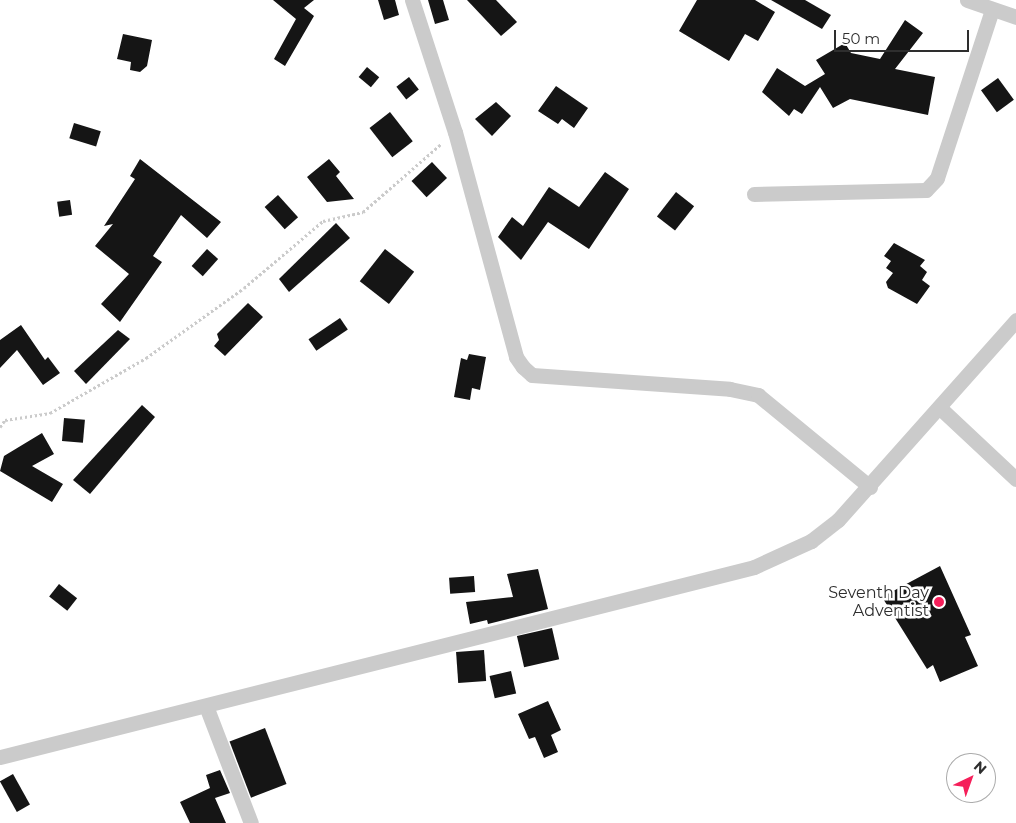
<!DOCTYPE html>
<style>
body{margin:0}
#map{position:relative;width:1016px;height:823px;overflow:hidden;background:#fff;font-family:Montserrat,sans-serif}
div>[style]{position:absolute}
.building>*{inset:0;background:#151515;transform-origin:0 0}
.path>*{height:3px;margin-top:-1.5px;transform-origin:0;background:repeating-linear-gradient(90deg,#cbcbcb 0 2.5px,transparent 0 5px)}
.street>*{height:15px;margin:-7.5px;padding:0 7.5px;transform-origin:7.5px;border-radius:7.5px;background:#cbcbcb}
.dots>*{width:14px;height:14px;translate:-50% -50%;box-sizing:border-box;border:2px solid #fff;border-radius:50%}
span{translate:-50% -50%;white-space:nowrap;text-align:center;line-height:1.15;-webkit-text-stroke:5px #fff;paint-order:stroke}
.poi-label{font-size:16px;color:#2e2e2e}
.right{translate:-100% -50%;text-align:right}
.north{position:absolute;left:946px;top:753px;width:50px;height:50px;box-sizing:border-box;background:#fff;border:1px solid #ababab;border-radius:50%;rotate:42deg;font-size:14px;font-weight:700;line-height:20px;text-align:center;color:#2e2e2e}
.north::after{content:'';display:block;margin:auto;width:18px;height:22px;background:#f51f5a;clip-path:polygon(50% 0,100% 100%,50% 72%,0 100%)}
.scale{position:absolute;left:834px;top:30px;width:135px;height:22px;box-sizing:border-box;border:2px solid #2e2e2e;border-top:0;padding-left:6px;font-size:15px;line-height:18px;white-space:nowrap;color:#2e2e2e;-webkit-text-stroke:4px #fff;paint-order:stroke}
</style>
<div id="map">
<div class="building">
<div style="clip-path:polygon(273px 0,314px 0,304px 8px,314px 16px,285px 66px,274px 59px,296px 19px)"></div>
<div style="clip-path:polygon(378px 0,395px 0,399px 15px,384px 20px)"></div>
<div style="clip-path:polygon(428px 0,443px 0,449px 20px,435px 24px)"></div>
<div style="clip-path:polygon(467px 0,496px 0,517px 22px,501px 36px)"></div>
<div style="clip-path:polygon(697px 0,755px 0,775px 12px,758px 41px,745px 34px,729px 61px,679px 31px)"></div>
<div style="clip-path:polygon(771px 0,805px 0,831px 15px,822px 29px)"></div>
<div style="clip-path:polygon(905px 20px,923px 33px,895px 69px,935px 77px,928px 115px,850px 99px,833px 108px,820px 87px,802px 114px,794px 109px,789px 116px,762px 92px,777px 68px,805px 86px,825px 74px,816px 60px,845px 43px,851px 53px,880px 59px)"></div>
<div style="clip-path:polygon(123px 34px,152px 40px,147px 66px,140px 72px,130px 70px,131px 62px,117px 59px)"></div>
<div style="left:367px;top:67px;width:16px;height:13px;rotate:40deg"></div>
<div style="left:409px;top:77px;width:16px;height:16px;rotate:52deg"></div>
<div style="left:998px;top:78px;width:27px;height:21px;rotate:54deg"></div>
<div style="clip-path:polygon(556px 86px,588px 108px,574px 128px,562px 119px,558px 124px,538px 111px)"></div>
<div style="clip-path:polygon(496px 102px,511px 116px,492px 136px,475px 119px)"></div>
<div style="left:390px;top:112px;width:37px;height:26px;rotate:52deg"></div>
<div style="left:74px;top:123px;width:28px;height:16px;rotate:17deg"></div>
<div style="clip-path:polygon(140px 159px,221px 222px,207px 238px,181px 215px,153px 256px,162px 262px,120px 322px,101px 304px,129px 274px,95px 246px,113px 224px,104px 226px,135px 179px,130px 176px)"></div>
<div style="clip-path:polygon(329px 159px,340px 172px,336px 176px,354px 199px,327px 202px,307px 177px)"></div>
<div style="left:432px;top:162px;width:22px;height:28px;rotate:47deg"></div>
<div style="clip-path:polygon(605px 172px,629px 189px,589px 249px,548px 222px,521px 260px,498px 237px,512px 217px,523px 226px,549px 187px,579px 207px)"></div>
<div style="left:676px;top:192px;width:23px;height:31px;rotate:38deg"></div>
<div style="left:278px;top:195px;width:30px;height:18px;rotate:48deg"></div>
<div style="left:70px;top:200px;width:15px;height:13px;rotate:82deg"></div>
<div style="clip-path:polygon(336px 223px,350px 238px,289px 292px,279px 279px)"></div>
<div style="clip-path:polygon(894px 243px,925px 260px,920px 266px,927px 272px,922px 280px,930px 286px,917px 304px,888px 288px,886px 282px,893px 273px,886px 268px,891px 261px,884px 256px)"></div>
<div style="left:207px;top:249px;width:15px;height:23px;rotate:42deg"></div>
<div style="left:385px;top:249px;width:37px;height:41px;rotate:38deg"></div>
<div style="clip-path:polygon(248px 303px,263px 317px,225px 356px,214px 346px,219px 340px,217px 334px)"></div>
<div style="left:340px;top:318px;width:14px;height:38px;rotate:56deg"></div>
<div style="clip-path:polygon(21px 325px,45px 360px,48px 357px,60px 373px,43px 385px,17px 350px,0 368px,0 340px)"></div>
<div style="clip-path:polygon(118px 330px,130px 339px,86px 384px,74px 371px)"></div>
<div style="clip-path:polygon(469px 354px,486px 357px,480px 390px,472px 388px,470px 400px,454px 397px,461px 358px,467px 360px)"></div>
<div style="clip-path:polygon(142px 405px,155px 417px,90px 494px,73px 480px)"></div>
<div style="left:64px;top:418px;width:21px;height:23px;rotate:5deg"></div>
<div style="clip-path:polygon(42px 433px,54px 454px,32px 466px,63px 484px,52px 502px,0 471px,4px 456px)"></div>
<div style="clip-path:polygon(940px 566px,971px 635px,965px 637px,978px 666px,940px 682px,933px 665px,927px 669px,882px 597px)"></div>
<div style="clip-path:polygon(538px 569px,548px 609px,488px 624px,487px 620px,470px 624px,466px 602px,513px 597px,507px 574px)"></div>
<div style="left:474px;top:576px;width:16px;height:25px;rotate:86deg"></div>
<div style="left:59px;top:584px;width:23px;height:16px;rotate:38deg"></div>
<div style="left:552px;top:628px;width:32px;height:36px;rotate:77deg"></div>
<div style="left:484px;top:650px;width:31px;height:28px;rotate:86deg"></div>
<div style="left:511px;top:671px;width:23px;height:22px;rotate:77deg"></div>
<div style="clip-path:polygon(548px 701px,561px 730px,551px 735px,558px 752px,544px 758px,535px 737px,529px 739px,518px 714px)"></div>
<div style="left:265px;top:728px;width:60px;height:38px;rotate:69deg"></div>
<div style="clip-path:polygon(220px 770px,230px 793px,215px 798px,226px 823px,190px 823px,180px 802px,210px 788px,206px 775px)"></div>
<div style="left:13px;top:774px;width:35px;height:15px;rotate:61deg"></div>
</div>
<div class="path">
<div style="left:0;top:427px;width:9px;rotate:-54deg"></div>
<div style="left:5px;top:420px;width:46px;rotate:-8.8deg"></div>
<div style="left:50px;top:413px;width:111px;rotate:-29.8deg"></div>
<div style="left:146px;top:358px;width:120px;rotate:-35.5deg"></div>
<div style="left:244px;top:288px;width:104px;rotate:-40.3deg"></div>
<div style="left:323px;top:221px;width:41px;rotate:-12.7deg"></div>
<div style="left:363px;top:212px;width:103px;rotate:-41.1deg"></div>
</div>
<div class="street">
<div style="left:412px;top:0;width:139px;rotate:72deg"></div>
<div style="left:455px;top:132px;width:233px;rotate:74.8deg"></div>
<div style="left:516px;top:357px;width:12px;rotate:55deg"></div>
<div style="left:523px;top:367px;width:12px;rotate:42deg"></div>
<div style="left:532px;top:375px;width:198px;rotate:4deg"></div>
<div style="left:730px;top:389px;width:29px;rotate:12deg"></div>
<div style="left:758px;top:395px;width:145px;rotate:39.4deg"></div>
<div style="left:967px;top:0;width:52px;rotate:19.1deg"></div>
<div style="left:754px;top:194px;width:172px;rotate:-1.3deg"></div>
<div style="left:926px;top:190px;width:16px;rotate:-47deg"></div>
<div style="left:937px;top:178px;width:177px;rotate:-71.9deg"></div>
<div style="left:940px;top:408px;width:104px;rotate:43.1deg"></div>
<div style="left:206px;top:706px;width:125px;rotate:69deg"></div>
<div style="left:0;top:757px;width:778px;rotate:-14.14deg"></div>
<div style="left:754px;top:567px;width:63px;rotate:-24.5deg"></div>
<div style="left:811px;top:541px;width:34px;rotate:-38deg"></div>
<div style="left:838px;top:520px;width:268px;rotate:-48.3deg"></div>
</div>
<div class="dots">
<div style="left:939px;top:602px;background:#f51f5a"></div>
</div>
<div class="poi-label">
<span class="right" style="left:929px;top:602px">Seventh Day<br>Adventist</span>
</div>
<div class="north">N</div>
<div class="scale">50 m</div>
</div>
